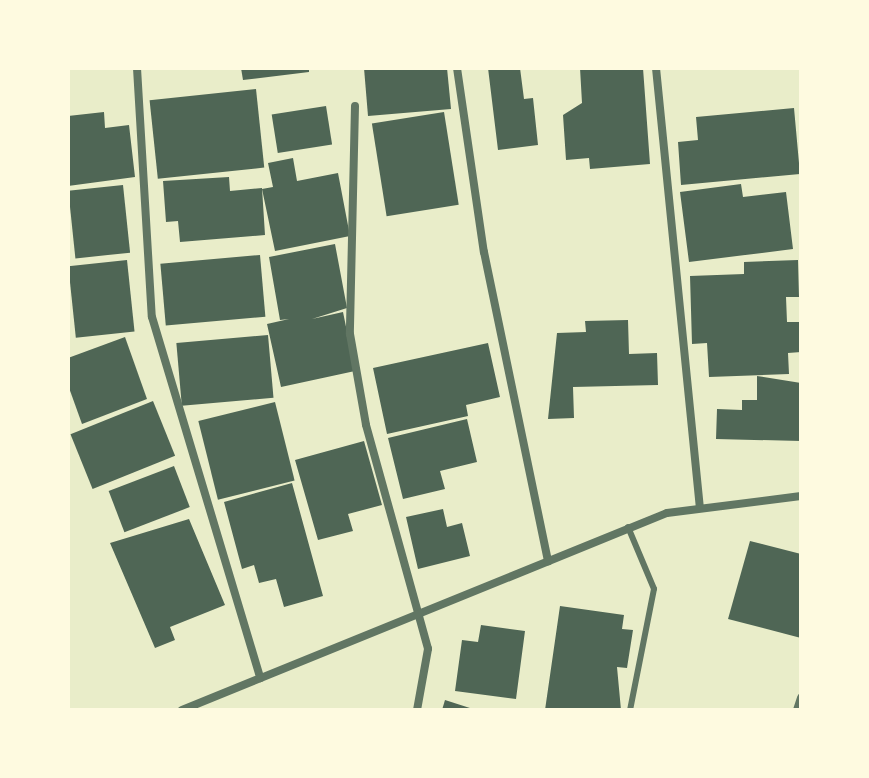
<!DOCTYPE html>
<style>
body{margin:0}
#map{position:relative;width:869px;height:778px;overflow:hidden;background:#e9edc9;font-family:Inter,sans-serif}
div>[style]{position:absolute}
.building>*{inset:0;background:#4f6655;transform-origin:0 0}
.service>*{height:6px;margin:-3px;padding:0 3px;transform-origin:3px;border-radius:3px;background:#617663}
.minor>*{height:8px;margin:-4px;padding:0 4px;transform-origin:4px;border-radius:4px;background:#617663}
span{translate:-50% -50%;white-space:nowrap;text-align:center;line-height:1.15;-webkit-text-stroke:8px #fefae0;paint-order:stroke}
.frame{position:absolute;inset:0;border:70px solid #fefae0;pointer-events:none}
</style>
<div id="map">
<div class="building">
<div style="clip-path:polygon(241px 68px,309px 68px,309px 72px,243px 80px)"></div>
<div style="clip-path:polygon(364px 68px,447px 68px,451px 109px,368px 116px)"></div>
<div style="clip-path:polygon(488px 68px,520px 68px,524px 99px,533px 98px,538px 145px,498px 150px)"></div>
<div style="clip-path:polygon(580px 68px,643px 68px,650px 164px,590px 169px,589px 158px,566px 160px,563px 115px,582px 103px)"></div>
<div style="left:256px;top:89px;width:79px;height:107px;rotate:84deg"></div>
<div style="left:326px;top:106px;width:39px;height:55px;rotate:81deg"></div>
<div style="clip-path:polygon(794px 108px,800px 174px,681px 185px,678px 142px,698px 140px,696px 117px)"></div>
<div style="clip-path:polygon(104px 112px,105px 128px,129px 125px,135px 177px,68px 186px,68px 116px)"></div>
<div style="left:444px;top:112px;width:94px;height:73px;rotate:81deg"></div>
<div style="clip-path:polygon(293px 158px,297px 181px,338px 173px,350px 236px,275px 251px,262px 189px,273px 187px,268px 163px)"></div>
<div style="clip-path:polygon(229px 177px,230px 191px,262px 188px,265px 235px,180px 242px,178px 221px,166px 222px,163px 181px)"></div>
<div style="clip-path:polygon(741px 184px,743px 197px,786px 192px,793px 249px,689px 262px,680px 192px)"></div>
<div style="left:123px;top:185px;width:68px;height:55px;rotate:84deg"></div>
<div style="clip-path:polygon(335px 244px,347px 308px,312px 319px,343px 312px,355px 371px,281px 387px,267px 324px,289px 319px,280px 320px,269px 257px)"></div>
<div style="left:260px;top:255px;width:62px;height:100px;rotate:85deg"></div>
<div style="left:127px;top:260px;width:72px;height:59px;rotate:84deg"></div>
<div style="clip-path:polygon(798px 260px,799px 297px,786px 297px,787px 322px,801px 322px,801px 352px,788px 353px,789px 374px,709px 377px,707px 343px,692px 344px,690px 276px,744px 274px,744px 262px)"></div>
<div style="clip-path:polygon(628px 320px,629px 354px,657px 353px,658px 385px,573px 387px,574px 418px,548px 419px,557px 333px,586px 332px,585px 321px)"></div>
<div style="left:268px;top:335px;width:63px;height:92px;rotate:85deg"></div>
<div style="clip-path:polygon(125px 337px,147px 399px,82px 424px,68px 385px,68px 358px)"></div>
<div style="clip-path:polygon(488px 343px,500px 397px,466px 405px,468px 416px,387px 434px,373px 368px)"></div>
<div style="clip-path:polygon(757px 376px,801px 383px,801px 441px,716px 439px,717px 409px,742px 410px,742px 400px,757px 400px)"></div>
<div style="left:153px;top:401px;width:59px;height:89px;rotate:68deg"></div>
<div style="left:275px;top:402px;width:81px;height:79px;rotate:76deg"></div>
<div style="clip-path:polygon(467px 419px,477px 462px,440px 471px,445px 489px,403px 499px,388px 438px)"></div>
<div style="clip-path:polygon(364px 441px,382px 505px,348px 514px,353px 531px,318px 540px,295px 460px)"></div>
<div style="left:174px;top:466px;width:44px;height:70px;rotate:69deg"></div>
<div style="clip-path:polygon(292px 483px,323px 596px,284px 607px,276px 579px,259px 583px,254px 565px,242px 569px,224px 502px)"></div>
<div style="clip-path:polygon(443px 509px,447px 527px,462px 523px,470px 556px,418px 569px,406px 517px)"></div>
<div style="clip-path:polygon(189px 519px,225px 605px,170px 627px,175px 640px,155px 648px,110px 543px)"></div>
<div style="clip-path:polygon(750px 541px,801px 554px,801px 638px,728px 619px)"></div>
<div style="clip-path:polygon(560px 606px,624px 615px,622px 629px,633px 630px,627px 668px,617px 667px,621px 710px,545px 710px)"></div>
<div style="clip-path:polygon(481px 625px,525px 631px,516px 699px,455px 691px,462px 640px,478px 642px)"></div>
<div style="clip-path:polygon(445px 700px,473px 709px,473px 710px,442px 710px)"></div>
</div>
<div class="service">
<div style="left:628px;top:527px;width:67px;rotate:67.2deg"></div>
<div style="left:654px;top:589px;width:123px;rotate:101.2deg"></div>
</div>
<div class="minor">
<div style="left:137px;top:68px;width:249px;rotate:86.6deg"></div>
<div style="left:152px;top:317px;width:377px;rotate:73.3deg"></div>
<div style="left:457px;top:68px;width:186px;rotate:81.7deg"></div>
<div style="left:484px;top:252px;width:316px;rotate:78.3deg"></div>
<div style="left:656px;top:68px;width:442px;rotate:84.3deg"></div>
<div style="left:355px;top:106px;width:228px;rotate:91.3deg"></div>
<div style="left:350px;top:334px;width:92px;rotate:80deg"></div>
<div style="left:366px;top:425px;width:232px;rotate:74.5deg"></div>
<div style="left:428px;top:649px;width:62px;rotate:100.2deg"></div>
<div style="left:182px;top:710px;width:523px;rotate:-22.11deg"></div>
<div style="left:667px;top:513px;width:135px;rotate:-7.2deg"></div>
<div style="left:797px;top:710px;width:13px;rotate:-72deg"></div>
</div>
<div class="frame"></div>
</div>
